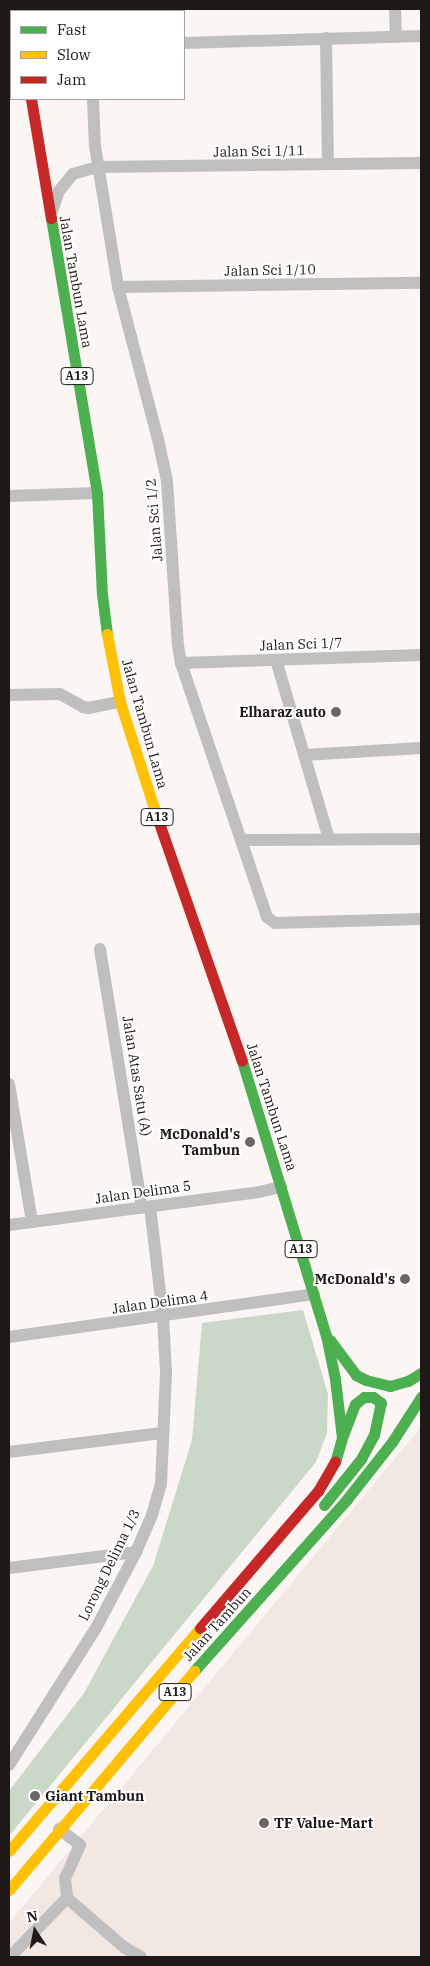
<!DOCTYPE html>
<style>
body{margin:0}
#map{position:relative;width:430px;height:1966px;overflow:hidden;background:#fbf6f4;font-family:"IBM Plex Serif",serif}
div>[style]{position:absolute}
.built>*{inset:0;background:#f3e7e2}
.forest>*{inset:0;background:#cad8c8}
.street>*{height:12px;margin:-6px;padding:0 6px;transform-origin:6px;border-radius:6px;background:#c0bfbf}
.fast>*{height:11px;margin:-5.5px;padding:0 5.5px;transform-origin:5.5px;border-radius:5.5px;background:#4caf50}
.slow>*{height:11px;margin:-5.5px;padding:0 5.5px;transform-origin:5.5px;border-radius:5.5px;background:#ffc107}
.jam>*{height:11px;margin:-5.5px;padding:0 5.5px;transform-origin:5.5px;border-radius:5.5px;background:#c62828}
.dots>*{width:14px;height:14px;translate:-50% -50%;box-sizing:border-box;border:2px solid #fff;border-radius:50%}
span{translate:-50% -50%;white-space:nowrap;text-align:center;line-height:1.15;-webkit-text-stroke:4px #fff;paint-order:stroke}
.shield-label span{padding:1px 4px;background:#fff;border:1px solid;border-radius:4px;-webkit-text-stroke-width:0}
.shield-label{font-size:12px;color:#1e1916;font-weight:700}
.street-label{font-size:14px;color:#1e1916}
.poi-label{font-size:14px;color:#1e1916;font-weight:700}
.right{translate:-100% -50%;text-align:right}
.left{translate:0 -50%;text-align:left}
.frame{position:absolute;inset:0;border:10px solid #1e1916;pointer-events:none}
.legend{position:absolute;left:10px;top:10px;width:175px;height:90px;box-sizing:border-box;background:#fff;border:1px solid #a5a3a2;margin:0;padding:6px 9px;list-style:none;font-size:15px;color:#1e1916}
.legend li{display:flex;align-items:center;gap:10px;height:25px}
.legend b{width:25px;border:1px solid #a5a3a2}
.north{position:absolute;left:10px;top:1906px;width:50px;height:50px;-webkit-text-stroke:4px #fff;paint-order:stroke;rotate:349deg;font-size:14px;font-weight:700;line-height:20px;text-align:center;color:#1e1916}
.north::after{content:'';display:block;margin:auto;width:18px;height:22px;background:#1e1916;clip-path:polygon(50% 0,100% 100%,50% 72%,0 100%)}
</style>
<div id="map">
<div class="built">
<div style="clip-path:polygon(421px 1427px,421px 1957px,9px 1957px,9px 1923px)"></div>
</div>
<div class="forest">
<div style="clip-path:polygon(303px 1310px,328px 1394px,327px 1433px,316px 1462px,9px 1836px,9px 1791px,84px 1693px,153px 1566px,192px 1440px,202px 1323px)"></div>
</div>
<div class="street">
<div style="left:395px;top:9px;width:28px;rotate:88deg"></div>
<div style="left:326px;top:38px;width:126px;rotate:89.1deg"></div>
<div style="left:184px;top:43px;width:237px;rotate:-1.7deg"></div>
<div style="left:9px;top:60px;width:2px"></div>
<div style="left:93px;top:99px;width:47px;rotate:87.6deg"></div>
<div style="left:95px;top:146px;width:143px;rotate:80.7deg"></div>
<div style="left:118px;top:287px;width:157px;rotate:75.3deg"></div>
<div style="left:158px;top:439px;width:43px;rotate:77.9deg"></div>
<div style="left:167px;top:481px;width:164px;rotate:86.2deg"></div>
<div style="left:178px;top:645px;width:18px;rotate:81deg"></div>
<div style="left:181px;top:663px;width:268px;rotate:71.3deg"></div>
<div style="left:267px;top:917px;width:10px;rotate:37deg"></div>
<div style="left:275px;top:923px;width:146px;rotate:-1.6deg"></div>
<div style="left:52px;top:211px;width:21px;rotate:-71deg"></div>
<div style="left:59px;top:191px;width:22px;rotate:-51deg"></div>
<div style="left:73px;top:174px;width:26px;rotate:-16deg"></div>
<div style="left:98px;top:167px;width:323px;rotate:-0.7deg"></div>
<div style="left:118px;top:287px;width:303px;rotate:-0.8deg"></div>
<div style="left:9px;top:496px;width:88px;rotate:-2deg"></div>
<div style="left:276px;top:660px;width:187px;rotate:73.5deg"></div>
<div style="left:181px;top:663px;width:240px;rotate:-1.9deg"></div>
<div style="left:9px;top:695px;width:51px;rotate:-1.1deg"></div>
<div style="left:60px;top:694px;width:26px;rotate:29deg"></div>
<div style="left:83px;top:707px;width:5px;rotate:11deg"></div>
<div style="left:88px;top:708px;width:33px;rotate:-11deg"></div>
<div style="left:304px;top:755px;width:117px;rotate:-3.4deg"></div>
<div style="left:241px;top:840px;width:180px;rotate:-0.3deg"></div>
<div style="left:100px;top:949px;width:262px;rotate:80.8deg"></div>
<div style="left:9px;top:1084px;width:140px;rotate:80.5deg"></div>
<div style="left:9px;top:1225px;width:252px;rotate:-7.5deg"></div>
<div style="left:259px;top:1192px;width:23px;rotate:-13deg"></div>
<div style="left:9px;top:1337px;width:308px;rotate:-8deg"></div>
<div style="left:9px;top:1452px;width:154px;rotate:-7.1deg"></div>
<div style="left:9px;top:1568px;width:128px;rotate:-7.2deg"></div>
<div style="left:9px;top:1765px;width:162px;rotate:-57.6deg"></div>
<div style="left:96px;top:1628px;width:86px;rotate:-62.2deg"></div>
<div style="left:136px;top:1552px;width:40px;rotate:-66.6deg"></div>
<div style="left:152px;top:1515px;width:32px;rotate:-74deg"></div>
<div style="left:161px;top:1484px;width:112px;rotate:-87.4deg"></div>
<div style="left:166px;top:1372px;width:55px;rotate:-93.1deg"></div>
<div style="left:163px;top:1317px;width:111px;rotate:-96.7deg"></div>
<div style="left:59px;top:1829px;width:26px;rotate:37deg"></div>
<div style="left:80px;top:1845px;width:36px;rotate:114deg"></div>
<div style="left:65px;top:1878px;width:20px;rotate:84deg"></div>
<div style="left:67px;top:1898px;width:77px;rotate:40.8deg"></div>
<div style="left:125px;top:1948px;width:18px;rotate:29deg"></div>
<div style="left:10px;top:1957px;width:82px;rotate:-46deg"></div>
</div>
<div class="fast">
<div style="left:51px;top:218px;width:279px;rotate:80.5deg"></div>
<div style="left:97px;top:493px;width:101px;rotate:87.2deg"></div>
<div style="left:102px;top:594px;width:40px;rotate:82.9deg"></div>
<div style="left:242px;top:1061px;width:287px;rotate:73deg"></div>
<div style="left:326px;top:1335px;width:45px;rotate:78.4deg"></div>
<div style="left:335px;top:1379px;width:59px;rotate:83.2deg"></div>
<div style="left:342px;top:1438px;width:25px;rotate:106deg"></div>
<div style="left:330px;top:1340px;width:44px;rotate:53.4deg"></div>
<div style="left:356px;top:1375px;width:11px;rotate:27deg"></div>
<div style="left:366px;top:1380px;width:25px;rotate:14deg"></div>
<div style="left:390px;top:1386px;width:19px;rotate:-16deg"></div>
<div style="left:408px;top:1381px;width:15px;rotate:-32deg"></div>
<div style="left:324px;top:1505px;width:59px;rotate:-51.2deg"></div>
<div style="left:361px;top:1459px;width:27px;rotate:-62deg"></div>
<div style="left:374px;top:1435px;width:33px;rotate:-78deg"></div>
<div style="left:381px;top:1403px;width:10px;rotate:-143deg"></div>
<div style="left:373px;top:1397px;width:9px;rotate:180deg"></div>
<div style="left:364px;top:1397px;width:11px;rotate:142deg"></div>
<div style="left:355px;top:1404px;width:34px;rotate:111deg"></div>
<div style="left:194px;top:1671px;width:230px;rotate:-48.3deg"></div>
<div style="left:347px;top:1499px;width:73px;rotate:-51.7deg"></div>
<div style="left:392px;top:1442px;width:54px;rotate:-57.2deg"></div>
</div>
<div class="slow">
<div style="left:32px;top:9px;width:2px;rotate:90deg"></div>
<div style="left:107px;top:634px;width:69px;rotate:79.2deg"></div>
<div style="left:120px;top:702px;width:121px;rotate:72.2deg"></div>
<div style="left:9px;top:1851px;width:294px;rotate:-49.4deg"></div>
<div style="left:9px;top:1890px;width:287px;rotate:-49.8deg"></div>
</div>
<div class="jam">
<div style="left:31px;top:99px;width:121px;rotate:80.5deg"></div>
<div style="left:157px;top:817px;width:258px;rotate:70.8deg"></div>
<div style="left:200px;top:1628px;width:181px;rotate:-49.3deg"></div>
<div style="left:318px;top:1491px;width:34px;rotate:-60deg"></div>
</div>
<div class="dots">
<div style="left:336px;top:712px;background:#6b6664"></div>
<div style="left:250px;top:1142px;background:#6b6664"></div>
<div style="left:405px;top:1279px;background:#6b6664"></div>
<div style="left:35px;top:1796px;background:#6b6664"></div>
<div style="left:264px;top:1823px;background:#6b6664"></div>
</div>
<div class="shield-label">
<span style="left:77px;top:376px">A13</span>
<span style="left:157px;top:817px">A13</span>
<span style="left:301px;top:1249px">A13</span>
<span style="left:175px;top:1692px">A13</span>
</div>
<div class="street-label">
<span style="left:259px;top:151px;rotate:-1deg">Jalan Sci 1/11</span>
<span style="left:270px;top:270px;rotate:-1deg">Jalan Sci 1/10</span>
<span style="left:76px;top:282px;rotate:80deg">Jalan Tambun Lama</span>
<span style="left:154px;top:520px;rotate:-95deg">Jalan Sci 1/2</span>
<span style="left:301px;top:644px;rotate:-2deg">Jalan Sci 1/7</span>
<span style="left:145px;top:724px;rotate:74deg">Jalan Tambun Lama</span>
<span style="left:137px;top:1076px;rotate:81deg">Jalan Atas Satu (A)</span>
<span style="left:272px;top:1107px;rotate:72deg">Jalan Tambun Lama</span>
<span style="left:143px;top:1192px;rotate:-8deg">Jalan Delima 5</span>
<span style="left:160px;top:1302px;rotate:-8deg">Jalan Delima 4</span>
<span style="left:109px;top:1565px;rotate:-64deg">Lorong Delima 1/3</span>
<span style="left:217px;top:1624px;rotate:-48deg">Jalan Tambun</span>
</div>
<div class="poi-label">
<span class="right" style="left:326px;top:712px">Elharaz auto</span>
<span class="right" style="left:240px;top:1142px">McDonald's<br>Tambun</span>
<span class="right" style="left:395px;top:1279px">McDonald's</span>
<span class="left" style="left:45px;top:1796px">Giant Tambun</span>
<span class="left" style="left:274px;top:1823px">TF Value-Mart</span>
</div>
<div class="frame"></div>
<ul class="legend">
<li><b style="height:6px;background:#4caf50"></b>Fast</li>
<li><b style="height:6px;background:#ffc107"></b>Slow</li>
<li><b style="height:6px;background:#c62828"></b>Jam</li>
</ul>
<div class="north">N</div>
</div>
